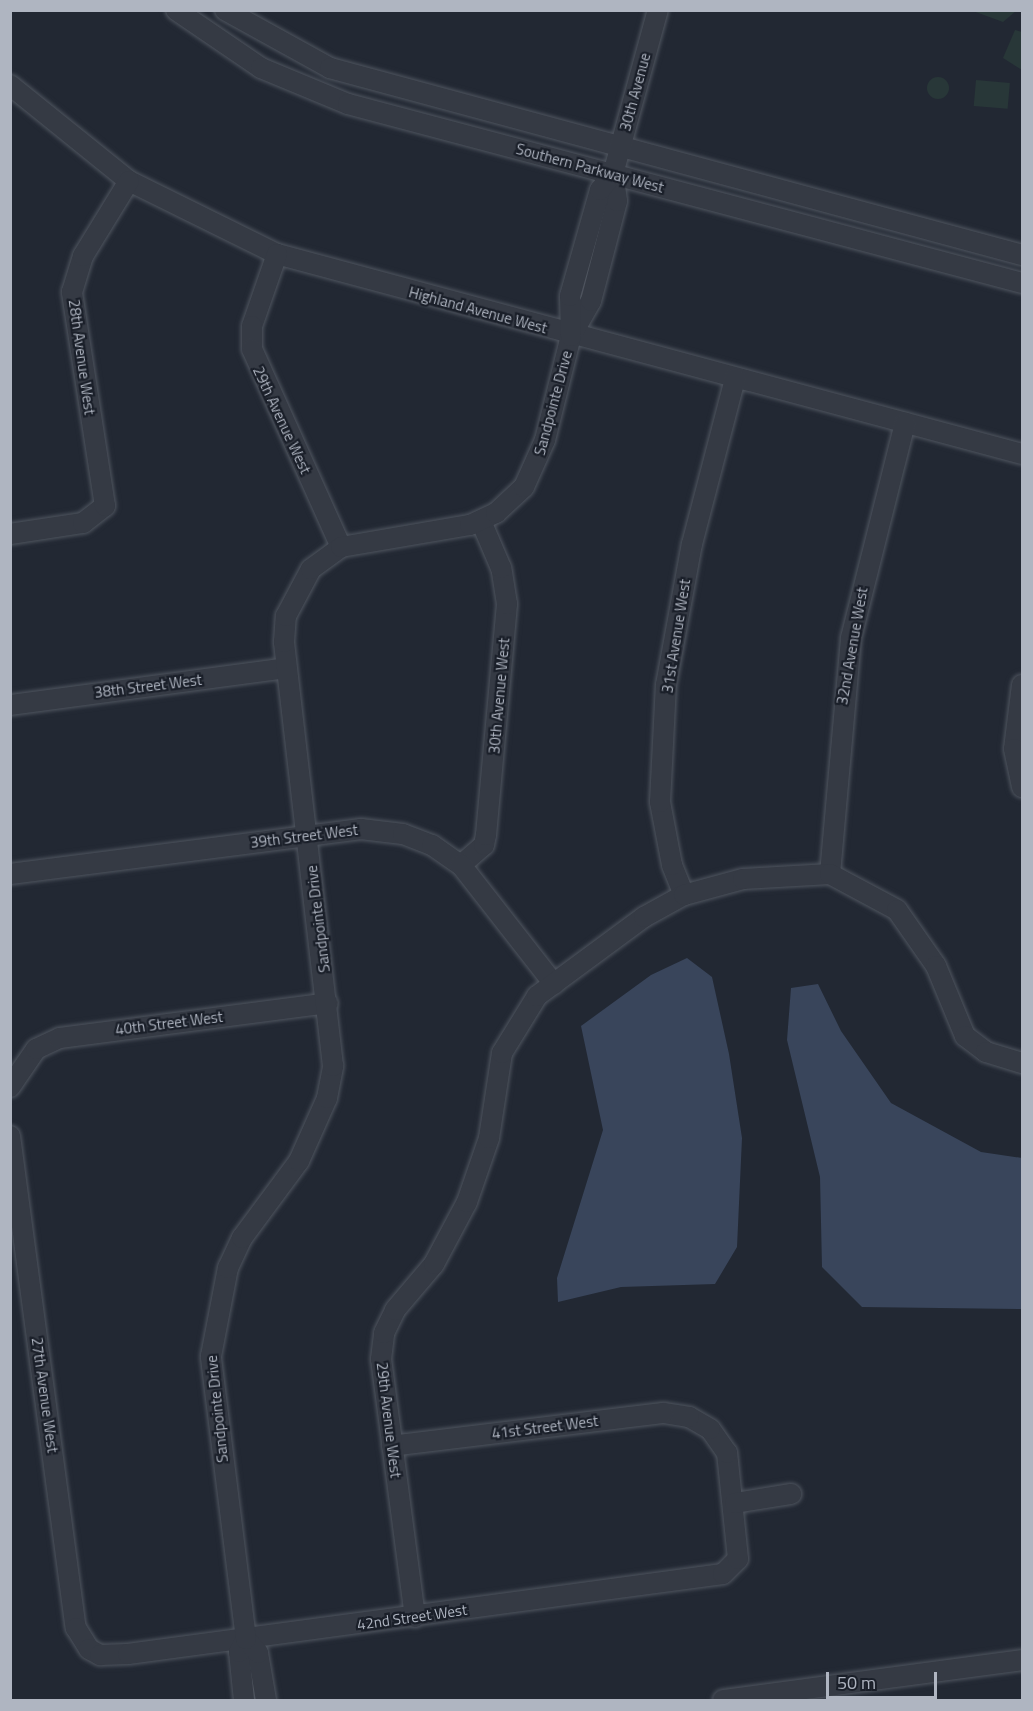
<!DOCTYPE html>
<style>
body{margin:0}
#map{position:relative;width:1033px;height:1711px;overflow:hidden;background:#222833;font-family:"Titillium Web",sans-serif}
div>[style]{position:absolute}
.green>*{inset:0;background:#283738;transform-origin:0 0}
.round{border-radius:50%}
.water>*{inset:0;background:#39455b}
.roads{filter:drop-shadow(0 0 2px #4f555f) drop-shadow(0 0 2px #4f555f)}
.minor>*{height:20px;margin:-10px;padding:0 10px;transform-origin:10px;border-radius:10px;background:#353a44}
span{translate:-50% -50%;white-space:nowrap;text-align:center;line-height:1.15;-webkit-text-stroke:4.5px #1a1f29;paint-order:stroke}
.street-label{font-size:15px;color:#afb5c1}
.frame{position:absolute;inset:0;border:12px solid #afb5c1;pointer-events:none}
.scale{position:absolute;left:826px;top:1672px;width:111px;height:27px;box-sizing:border-box;border:3px solid #afb5c1;border-top:0;padding-left:8px;font-size:18px;line-height:21px;white-space:nowrap;color:#afb5c1;-webkit-text-stroke:4px #1a1f29;paint-order:stroke}
</style>
<div id="map">
<div class="green">
<div style="clip-path:polygon(973px 11px,1016px 10px,1016px 11px,1003px 22px)"></div>
<div style="clip-path:polygon(1015px 30px,1022px 32px,1022px 70px,1003px 58px)"></div>
<div class="round" style="left:927px;top:77px;width:22px;height:22px"></div>
<div style="left:976px;top:80px;width:34px;height:26px;rotate:5deg"></div>
</div>
<div class="water">
<div style="clip-path:polygon(687px 958px,712px 977px,729px 1054px,742px 1138px,737px 1247px,715px 1284px,621px 1287px,558px 1302px,557px 1278px,603px 1130px,581px 1026px,651px 975px)"></div>
<div style="clip-path:polygon(818px 984px,841px 1031px,891px 1103px,981px 1152px,1022px 1158px,1022px 1309px,862px 1307px,822px 1267px,820px 1177px,787px 1040px,791px 988px)"></div>
</div>
<div class="roads">
<div class="minor">
<div style="left:176px;top:10px;width:103px;rotate:34.3deg"></div>
<div style="left:261px;top:68px;width:94px;rotate:22.5deg"></div>
<div style="left:348px;top:104px;width:697px;rotate:14.87deg"></div>
<div style="left:225px;top:10px;width:120px;rotate:28.9deg"></div>
<div style="left:330px;top:68px;width:717px;rotate:15.12deg"></div>
<div style="left:10px;top:85px;width:153px;rotate:38.9deg"></div>
<div style="left:129px;top:181px;width:165px;rotate:26.3deg"></div>
<div style="left:277px;top:254px;width:771px;rotate:15.03deg"></div>
<div style="left:277px;top:254px;width:76px;rotate:109.1deg"></div>
<div style="left:252px;top:326px;width:23px;rotate:90deg"></div>
<div style="left:252px;top:349px;width:217px;rotate:65.8deg"></div>
<div style="left:571px;top:336px;width:40px;rotate:-60.3deg"></div>
<div style="left:591px;top:301px;width:103px;rotate:-75.4deg"></div>
<div style="left:617px;top:201px;width:27px;rotate:-98deg"></div>
<div style="left:10px;top:534px;width:74px;rotate:-8.6deg"></div>
<div style="left:83px;top:523px;width:28px;rotate:-38deg"></div>
<div style="left:105px;top:506px;width:217px;rotate:-98.8deg"></div>
<div style="left:72px;top:292px;width:38px;rotate:-73deg"></div>
<div style="left:83px;top:256px;width:88px;rotate:-58.5deg"></div>
<div style="left:1022px;top:685px;width:64px;rotate:97.1deg"></div>
<div style="left:1014px;top:749px;width:39px;rotate:78deg"></div>
<div style="left:10px;top:705px;width:278px;rotate:-7.6deg"></div>
<div style="left:461px;top:865px;width:30px;rotate:-41deg"></div>
<div style="left:484px;top:845px;width:10px;rotate:-79deg"></div>
<div style="left:486px;top:835px;width:232px;rotate:-84.8deg"></div>
<div style="left:507px;top:604px;width:36px;rotate:-99deg"></div>
<div style="left:501px;top:568px;width:51px;rotate:-113.1deg"></div>
<div style="left:10px;top:874px;width:354px;rotate:-7.3deg"></div>
<div style="left:361px;top:829px;width:42px;rotate:6.8deg"></div>
<div style="left:403px;top:834px;width:31px;rotate:21deg"></div>
<div style="left:432px;top:845px;width:35px;rotate:35deg"></div>
<div style="left:461px;top:865px;width:151px;rotate:52deg"></div>
<div style="left:830px;top:874px;width:237px;rotate:-84.9deg"></div>
<div style="left:851px;top:638px;width:222px;rotate:-75.9deg"></div>
<div style="left:684px;top:895px;width:32px;rotate:-112deg"></div>
<div style="left:672px;top:865px;width:64px;rotate:-100.8deg"></div>
<div style="left:660px;top:802px;width:117px;rotate:-87.1deg"></div>
<div style="left:666px;top:685px;width:143px;rotate:-79.6deg"></div>
<div style="left:692px;top:544px;width:171px;rotate:-75.4deg"></div>
<div style="left:10px;top:1087px;width:46px;rotate:-55.6deg"></div>
<div style="left:36px;top:1049px;width:26px;rotate:-25deg"></div>
<div style="left:60px;top:1038px;width:270px;rotate:-7.4deg"></div>
<div style="left:10px;top:1136px;width:496px;rotate:82.4deg"></div>
<div style="left:76px;top:1628px;width:25px;rotate:58deg"></div>
<div style="left:89px;top:1649px;width:13px;rotate:29deg"></div>
<div style="left:100px;top:1655px;width:28px;rotate:-2deg"></div>
<div style="left:128px;top:1654px;width:600px;rotate:-7.66deg"></div>
<div style="left:723px;top:1574px;width:21px;rotate:-45deg"></div>
<div style="left:738px;top:1559px;width:107px;rotate:-95.9deg"></div>
<div style="left:727px;top:1453px;width:29px;rotate:-125deg"></div>
<div style="left:710px;top:1429px;width:24px;rotate:-150deg"></div>
<div style="left:689px;top:1417px;width:26px;rotate:-171deg"></div>
<div style="left:663px;top:1413px;width:273px;rotate:173.1deg"></div>
<div style="left:735px;top:1503px;width:57px;rotate:-9.1deg"></div>
<div style="left:415px;top:1617px;width:260px;rotate:-97.5deg"></div>
<div style="left:381px;top:1359px;width:26px;rotate:-83deg"></div>
<div style="left:384px;top:1333px;width:25px;rotate:-64deg"></div>
<div style="left:395px;top:1310px;width:60px;rotate:-49.7deg"></div>
<div style="left:434px;top:1264px;width:70px;rotate:-62deg"></div>
<div style="left:467px;top:1202px;width:68px;rotate:-71deg"></div>
<div style="left:489px;top:1138px;width:86px;rotate:-81.3deg"></div>
<div style="left:502px;top:1053px;width:67px;rotate:-58.4deg"></div>
<div style="left:537px;top:996px;width:133px;rotate:-36.4deg"></div>
<div style="left:644px;top:917px;width:46px;rotate:-28.8deg"></div>
<div style="left:684px;top:895px;width:61px;rotate:-15.2deg"></div>
<div style="left:743px;top:879px;width:87px;rotate:-3.3deg"></div>
<div style="left:830px;top:874px;width:76px;rotate:28.2deg"></div>
<div style="left:897px;top:910px;width:68px;rotate:55.1deg"></div>
<div style="left:936px;top:966px;width:76px;rotate:67.5deg"></div>
<div style="left:965px;top:1036px;width:26px;rotate:37deg"></div>
<div style="left:986px;top:1052px;width:38px;rotate:17deg"></div>
<div style="left:244px;top:1700px;width:48px;rotate:-95.9deg"></div>
<div style="left:239px;top:1652px;width:15px;rotate:-62deg"></div>
<div style="left:266px;top:1700px;width:48px;rotate:-99.7deg"></div>
<div style="left:258px;top:1653px;width:18px;rotate:-131deg"></div>
<div style="left:246px;top:1639px;width:285px;rotate:-97.1deg"></div>
<div style="left:211px;top:1356px;width:90px;rotate:-79.1deg"></div>
<div style="left:228px;top:1268px;width:33px;rotate:-65deg"></div>
<div style="left:242px;top:1238px;width:96px;rotate:-53.5deg"></div>
<div style="left:299px;top:1161px;width:69px;rotate:-66deg"></div>
<div style="left:327px;top:1098px;width:33px;rotate:-79deg"></div>
<div style="left:333px;top:1066px;width:427px;rotate:-96.6deg"></div>
<div style="left:284px;top:642px;width:26px;rotate:-86deg"></div>
<div style="left:286px;top:616px;width:53px;rotate:-62deg"></div>
<div style="left:311px;top:569px;width:37px;rotate:-36deg"></div>
<div style="left:341px;top:547px;width:131px;rotate:-9.7deg"></div>
<div style="left:470px;top:525px;width:29px;rotate:-25deg"></div>
<div style="left:496px;top:513px;width:38px;rotate:-43deg"></div>
<div style="left:524px;top:487px;width:51px;rotate:-65.9deg"></div>
<div style="left:545px;top:440px;width:107px;rotate:-76deg"></div>
<div style="left:571px;top:336px;width:40px;rotate:-91.4deg"></div>
<div style="left:570px;top:296px;width:110px;rotate:-74.2deg"></div>
<div style="left:600px;top:190px;width:21px;rotate:-51deg"></div>
<div style="left:613px;top:174px;width:170px;rotate:-74.7deg"></div>
<div style="left:723px;top:1700px;width:302px;rotate:-7.6deg"></div>
</div>
</div>
<div class="street-label">
<span style="left:635px;top:92px;rotate:-75deg">30th Avenue</span>
<span style="left:590px;top:168px;rotate:15deg">Southern Parkway West</span>
<span style="left:478px;top:310px;rotate:15deg">Highland Avenue West</span>
<span style="left:82px;top:357px;rotate:82deg">28th Avenue West</span>
<span style="left:553px;top:403px;rotate:-75deg">Sandpointe Drive</span>
<span style="left:282px;top:420px;rotate:65deg">29th Avenue West</span>
<span style="left:676px;top:636px;rotate:-81deg">31st Avenue West</span>
<span style="left:852px;top:646px;rotate:-80deg">32nd Avenue West</span>
<span style="left:148px;top:686px;rotate:-7deg">38th Street West</span>
<span style="left:499px;top:696px;rotate:-85deg">30th Avenue West</span>
<span style="left:304px;top:836px;rotate:-7deg">39th Street West</span>
<span style="left:318px;top:919px;rotate:-97deg">Sandpointe Drive</span>
<span style="left:169px;top:1023px;rotate:-7deg">40th Street West</span>
<span style="left:45px;top:1395px;rotate:82deg">27th Avenue West</span>
<span style="left:217px;top:1409px;rotate:-96deg">Sandpointe Drive</span>
<span style="left:389px;top:1420px;rotate:83deg">29th Avenue West</span>
<span style="left:545px;top:1427px;rotate:-7deg">41st Street West</span>
<span style="left:412px;top:1617px;rotate:-8deg">42nd Street West</span>
</div>
<div class="frame"></div>
<div class="scale">50 m</div>
</div>
